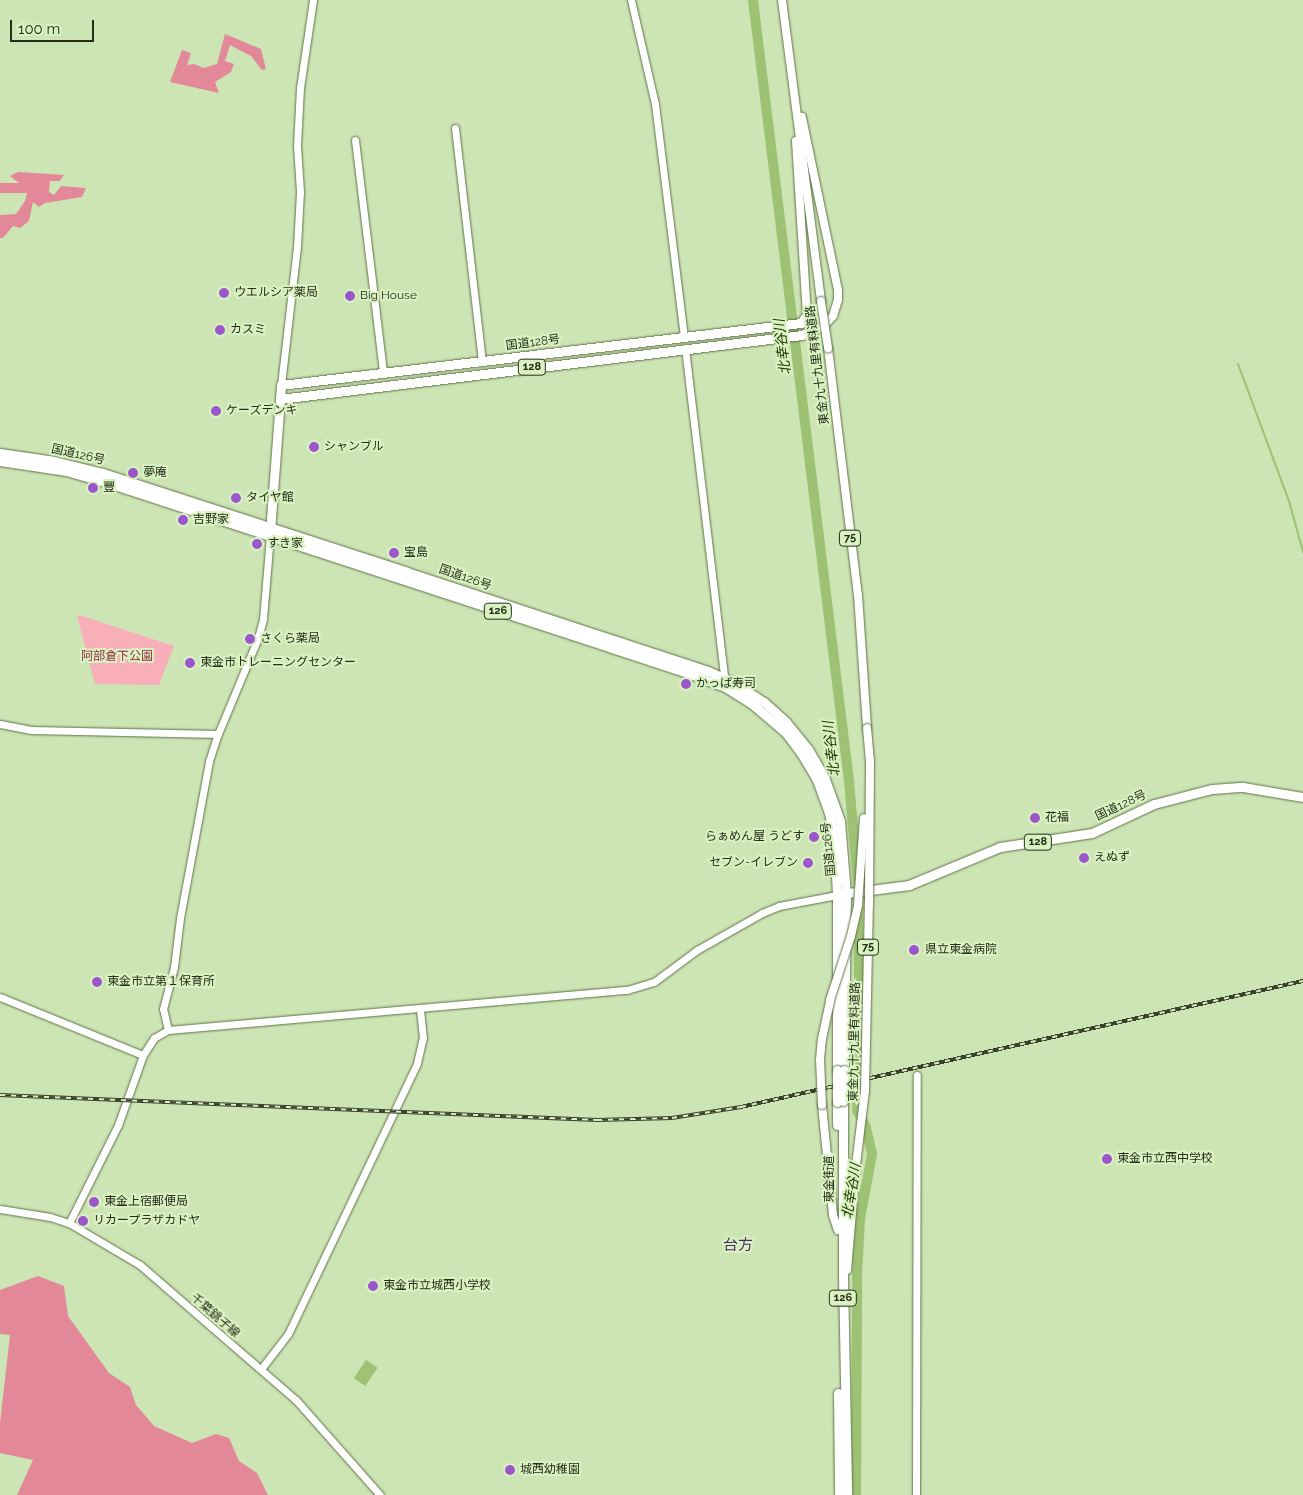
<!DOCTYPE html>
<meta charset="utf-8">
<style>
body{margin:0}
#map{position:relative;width:1303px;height:1495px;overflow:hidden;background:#cde4b4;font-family:Raleway,"Noto Sans JP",sans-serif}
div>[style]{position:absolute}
.green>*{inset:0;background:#f8afba}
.forest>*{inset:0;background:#e28898}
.water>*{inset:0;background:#9ec274;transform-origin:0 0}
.stream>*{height:2px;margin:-1px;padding:0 1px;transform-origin:1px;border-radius:1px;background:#9ec274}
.river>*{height:10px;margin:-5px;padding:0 5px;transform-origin:5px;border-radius:5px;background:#9ec274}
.roads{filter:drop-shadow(0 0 1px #5e7247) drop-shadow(0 0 1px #5e7247)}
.secondary>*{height:7px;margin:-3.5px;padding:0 3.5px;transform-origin:3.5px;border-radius:3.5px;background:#fff}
.primary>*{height:8px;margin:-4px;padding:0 4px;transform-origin:4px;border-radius:4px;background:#fff}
.highway>*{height:9px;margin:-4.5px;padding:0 4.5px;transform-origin:4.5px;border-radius:4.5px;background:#fff}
.rail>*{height:4px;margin-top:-2px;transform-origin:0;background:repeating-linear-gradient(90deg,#daf2c1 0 5.5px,#37412b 0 11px);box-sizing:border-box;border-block:1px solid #37412b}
.bridges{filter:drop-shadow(0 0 1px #5e7247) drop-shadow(0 0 1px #5e7247)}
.primary-bridge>*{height:8px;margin:-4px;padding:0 4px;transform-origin:4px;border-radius:4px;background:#fff}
.highway-bridge>*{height:9px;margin:-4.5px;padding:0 4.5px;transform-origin:4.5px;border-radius:4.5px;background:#fff}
.dots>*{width:14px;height:14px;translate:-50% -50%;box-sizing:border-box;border:2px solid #daf2c1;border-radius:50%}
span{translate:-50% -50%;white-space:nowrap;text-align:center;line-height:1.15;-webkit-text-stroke:4px #daf2c1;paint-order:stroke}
.shield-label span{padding:1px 4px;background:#daf2c1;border:1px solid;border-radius:4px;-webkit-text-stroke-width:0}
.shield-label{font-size:11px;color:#242d1a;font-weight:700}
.poi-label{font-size:12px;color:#242d1a}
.left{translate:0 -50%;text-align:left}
.right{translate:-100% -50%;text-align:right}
.street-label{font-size:12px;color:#242d1a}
.park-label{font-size:12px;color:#932a46}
.water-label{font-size:14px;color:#213700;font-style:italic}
.quarter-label{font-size:15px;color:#4a2961}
.scale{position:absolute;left:10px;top:20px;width:84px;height:22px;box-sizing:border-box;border:2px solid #242d1a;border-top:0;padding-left:6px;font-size:15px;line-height:18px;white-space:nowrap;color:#242d1a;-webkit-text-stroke:4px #daf2c1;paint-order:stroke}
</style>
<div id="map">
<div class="green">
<div style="clip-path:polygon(79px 615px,174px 646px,159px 685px,95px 684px,77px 616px)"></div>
</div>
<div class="forest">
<div style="clip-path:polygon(225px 34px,261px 49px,266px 69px,262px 70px,251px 56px,230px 45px,225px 61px,234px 64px,231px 72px,215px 82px,219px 93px,170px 82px,182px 50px,191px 53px,187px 65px,194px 64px,203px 68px,217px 64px)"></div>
<div style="clip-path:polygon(18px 172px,64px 175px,60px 181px,50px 181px,49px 192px,54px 195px,61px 186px,86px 188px,82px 197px,45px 203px,39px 207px,33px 202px,29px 221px,20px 228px,13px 226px,3px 238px,0 238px,0 215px,16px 214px,25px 201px,27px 193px,0 193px,0 183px,19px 183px,10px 176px)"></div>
<div style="clip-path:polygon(38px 1276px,64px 1286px,68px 1316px,109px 1373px,130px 1387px,136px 1405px,154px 1426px,192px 1443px,216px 1434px,229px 1438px,239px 1461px,257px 1473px,268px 1495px,17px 1495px,33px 1460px,0 1453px,0 1423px,10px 1335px,0 1334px,0 1290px)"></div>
</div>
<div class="water">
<div style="left:366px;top:1360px;width:14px;height:22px;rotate:34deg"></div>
</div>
<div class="stream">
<div style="left:1238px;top:364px;width:146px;rotate:69.6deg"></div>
<div style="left:1289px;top:501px;width:53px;rotate:74.6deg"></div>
</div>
<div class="river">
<div style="left:753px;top:0;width:787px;rotate:82.99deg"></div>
<div style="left:849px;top:781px;width:102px;rotate:85deg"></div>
<div style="left:856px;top:1495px;width:220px;rotate:-89.7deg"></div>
<div style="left:857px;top:1275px;width:56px;rotate:-86.9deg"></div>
<div style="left:860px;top:1219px;width:66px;rotate:-79.5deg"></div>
<div style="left:872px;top:1154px;width:28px;rotate:-103deg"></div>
<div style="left:866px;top:1127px;width:19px;rotate:-118deg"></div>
<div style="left:857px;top:1110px;width:64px;rotate:-87.3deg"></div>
<div style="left:860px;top:1046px;width:139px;rotate:-90.8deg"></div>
</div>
<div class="roads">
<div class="secondary">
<div style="left:631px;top:0;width:107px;rotate:77deg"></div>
<div style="left:655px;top:104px;width:236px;rotate:82.9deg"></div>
<div style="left:455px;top:128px;width:235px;rotate:83.4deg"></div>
<div style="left:355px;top:140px;width:235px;rotate:83.1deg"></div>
<div style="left:685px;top:348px;width:331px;rotate:83.2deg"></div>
<div style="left:281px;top:385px;width:139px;rotate:-83.4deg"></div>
<div style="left:297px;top:247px;width:55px;rotate:-86.9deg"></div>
<div style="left:300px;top:192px;width:47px;rotate:-93.7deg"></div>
<div style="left:297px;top:145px;width:57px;rotate:-87deg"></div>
<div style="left:300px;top:88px;width:89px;rotate:-81.6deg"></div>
<div style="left:0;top:724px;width:33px;rotate:11deg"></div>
<div style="left:32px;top:730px;width:186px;rotate:1.2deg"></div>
<div style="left:0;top:997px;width:154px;rotate:22.1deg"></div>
<div style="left:168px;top:1030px;width:22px;rotate:-103deg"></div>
<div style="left:163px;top:1009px;width:43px;rotate:-75.3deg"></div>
<div style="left:174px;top:967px;width:49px;rotate:-83deg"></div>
<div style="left:180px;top:918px;width:160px;rotate:-79.5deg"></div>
<div style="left:209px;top:761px;width:28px;rotate:-72deg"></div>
<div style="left:218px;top:734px;width:104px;rotate:-67.4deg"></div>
<div style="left:258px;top:638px;width:20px;rotate:-75deg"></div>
<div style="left:263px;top:619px;width:83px;rotate:-85.2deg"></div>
<div style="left:0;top:1209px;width:51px;rotate:9.1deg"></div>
<div style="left:50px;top:1217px;width:20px;rotate:18deg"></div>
<div style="left:69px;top:1223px;width:82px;rotate:30.6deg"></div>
<div style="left:140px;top:1265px;width:206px;rotate:40.9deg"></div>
<div style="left:296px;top:1400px;width:127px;rotate:48.5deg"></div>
<div style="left:69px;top:1223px;width:110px;rotate:-63.4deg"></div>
<div style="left:118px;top:1125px;width:74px;rotate:-70.3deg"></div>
<div style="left:143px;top:1055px;width:20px;rotate:-57deg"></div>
<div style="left:154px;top:1038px;width:16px;rotate:-30deg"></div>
<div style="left:168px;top:1030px;width:461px;rotate:-5deg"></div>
<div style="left:627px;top:990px;width:28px;rotate:-17deg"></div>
<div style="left:654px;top:982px;width:54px;rotate:-36.7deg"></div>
<div style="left:697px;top:950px;width:75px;rotate:-29.6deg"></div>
<div style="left:762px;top:913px;width:18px;rotate:-22deg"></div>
<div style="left:779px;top:906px;width:59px;rotate:-10.7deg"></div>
<div style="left:261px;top:1369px;width:44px;rotate:-52.4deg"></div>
<div style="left:288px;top:1334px;width:300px;rotate:-64.5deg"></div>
<div style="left:417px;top:1063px;width:26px;rotate:-77deg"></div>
<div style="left:423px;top:1038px;width:30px;rotate:-96deg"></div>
<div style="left:916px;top:1495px;width:420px;rotate:-89.9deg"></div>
</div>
<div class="primary">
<div style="left:782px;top:0;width:304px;rotate:82.6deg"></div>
<div style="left:796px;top:141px;width:174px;rotate:86.4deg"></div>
<div style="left:807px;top:315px;width:10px;rotate:127deg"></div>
<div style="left:802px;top:335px;width:24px;rotate:-22deg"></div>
<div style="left:824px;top:326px;width:13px;rotate:-48deg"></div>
<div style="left:833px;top:316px;width:17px;rotate:-73deg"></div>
<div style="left:838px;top:300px;width:10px;rotate:-90deg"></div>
<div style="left:838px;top:290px;width:177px;rotate:-101.8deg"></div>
<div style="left:828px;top:348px;width:249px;rotate:83.1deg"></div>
<div style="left:858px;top:595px;width:133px;rotate:86.1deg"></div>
<div style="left:822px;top:1105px;width:111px;rotate:84.3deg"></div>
<div style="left:833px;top:1215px;width:16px;rotate:72deg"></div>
<div style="left:847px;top:1270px;width:105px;rotate:-85.1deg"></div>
</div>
<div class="highway">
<div style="left:280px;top:399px;width:526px;rotate:-6.99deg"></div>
<div style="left:0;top:453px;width:55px;rotate:8.4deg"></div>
<div style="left:54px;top:461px;width:50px;rotate:13.8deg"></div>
<div style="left:103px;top:473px;width:320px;rotate:18deg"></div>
<div style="left:407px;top:572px;width:317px;rotate:18.2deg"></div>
<div style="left:708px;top:671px;width:27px;rotate:24deg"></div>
<div style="left:733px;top:682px;width:37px;rotate:33deg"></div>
<div style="left:764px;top:702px;width:30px;rotate:42deg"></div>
<div style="left:786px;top:722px;width:35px;rotate:51deg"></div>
<div style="left:808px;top:749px;width:34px;rotate:60deg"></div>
<div style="left:825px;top:779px;width:45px;rotate:70.3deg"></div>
<div style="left:840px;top:821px;width:73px;rotate:85.3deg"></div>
<div style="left:846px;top:894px;width:176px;rotate:90.7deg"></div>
<div style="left:0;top:461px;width:67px;rotate:8.6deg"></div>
<div style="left:66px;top:471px;width:37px;rotate:16deg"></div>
<div style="left:102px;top:481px;width:613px;rotate:18.14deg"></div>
<div style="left:685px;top:672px;width:43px;rotate:20.6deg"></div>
<div style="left:725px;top:687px;width:31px;rotate:32deg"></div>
<div style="left:751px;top:703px;width:46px;rotate:40.6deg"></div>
<div style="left:786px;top:733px;width:25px;rotate:53deg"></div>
<div style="left:801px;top:753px;width:31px;rotate:59deg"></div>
<div style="left:817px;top:780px;width:35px;rotate:70deg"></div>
<div style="left:829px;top:813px;width:25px;rotate:78deg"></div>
<div style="left:834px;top:837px;width:58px;rotate:87deg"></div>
<div style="left:837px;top:895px;width:175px;rotate:90deg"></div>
<div style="left:270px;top:532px;width:147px;rotate:-85.7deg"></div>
<div style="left:281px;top:385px;width:524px;rotate:-6.8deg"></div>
<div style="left:840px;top:894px;width:70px;rotate:-7.4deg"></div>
<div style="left:909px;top:885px;width:99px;rotate:-22.7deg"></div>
<div style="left:1000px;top:847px;width:93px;rotate:-8.7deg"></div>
<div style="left:1092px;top:833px;width:68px;rotate:-25.1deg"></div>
<div style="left:1154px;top:804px;width:60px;rotate:-14.5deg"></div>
<div style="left:1212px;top:789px;width:31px;rotate:-4deg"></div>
<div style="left:1243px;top:787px;width:61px;rotate:9.5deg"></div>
<div style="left:843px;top:1101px;width:176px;rotate:90deg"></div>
<div style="left:843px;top:1277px;width:218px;rotate:88.9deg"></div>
<div style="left:837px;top:1102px;width:23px;rotate:90deg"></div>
<div style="left:838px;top:1393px;width:102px;rotate:89.4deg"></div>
</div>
</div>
<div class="rail">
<div style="left:0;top:1095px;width:598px;rotate:2.4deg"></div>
<div style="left:597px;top:1120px;width:75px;rotate:-1.5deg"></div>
<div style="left:672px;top:1118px;width:70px;rotate:-9.1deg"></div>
<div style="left:741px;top:1107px;width:576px;rotate:-12.64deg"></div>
</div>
<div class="bridges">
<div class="primary-bridge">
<div style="left:821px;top:301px;width:48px;rotate:81.5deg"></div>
<div style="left:822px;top:1105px;width:45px;rotate:-92.5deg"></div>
<div style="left:820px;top:1060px;width:21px;rotate:-85deg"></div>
<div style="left:822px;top:1039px;width:40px;rotate:-78deg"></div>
<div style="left:830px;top:1000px;width:67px;rotate:-71.8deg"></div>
<div style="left:851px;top:936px;width:32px;rotate:-77deg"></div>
<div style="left:858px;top:905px;width:87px;rotate:-86.1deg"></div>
<div style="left:856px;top:1165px;width:75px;rotate:-83.1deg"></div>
<div style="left:865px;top:1091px;width:187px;rotate:-88.8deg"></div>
<div style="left:869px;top:904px;width:142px;rotate:-89.6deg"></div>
<div style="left:870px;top:762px;width:34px;rotate:-95deg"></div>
</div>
<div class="highway-bridge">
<div style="left:837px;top:1070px;width:32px;rotate:90deg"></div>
<div style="left:843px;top:1101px;width:31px;rotate:-88deg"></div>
</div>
</div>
<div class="dots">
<div style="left:224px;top:293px;background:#9b56cb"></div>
<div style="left:350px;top:296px;background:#9b56cb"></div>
<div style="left:220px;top:330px;background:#9b56cb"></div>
<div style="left:216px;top:411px;background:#9b56cb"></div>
<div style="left:314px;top:447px;background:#9b56cb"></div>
<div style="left:133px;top:473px;background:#9b56cb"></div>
<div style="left:93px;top:488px;background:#9b56cb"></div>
<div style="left:236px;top:498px;background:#9b56cb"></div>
<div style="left:183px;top:520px;background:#9b56cb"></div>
<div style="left:257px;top:544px;background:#9b56cb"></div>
<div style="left:394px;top:553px;background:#9b56cb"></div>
<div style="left:250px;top:639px;background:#9b56cb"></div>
<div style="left:190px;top:663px;background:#9b56cb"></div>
<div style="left:686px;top:684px;background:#9b56cb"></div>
<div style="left:1035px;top:818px;background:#9b56cb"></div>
<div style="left:814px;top:837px;background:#9b56cb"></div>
<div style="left:1084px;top:858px;background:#9b56cb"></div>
<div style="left:808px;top:863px;background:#9b56cb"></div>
<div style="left:914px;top:950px;background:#9b56cb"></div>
<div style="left:97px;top:982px;background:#9b56cb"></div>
<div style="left:1107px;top:1159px;background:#9b56cb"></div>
<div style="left:94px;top:1202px;background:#9b56cb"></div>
<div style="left:83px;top:1221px;background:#9b56cb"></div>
<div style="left:373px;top:1286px;background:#9b56cb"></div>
<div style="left:510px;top:1470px;background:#9b56cb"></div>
</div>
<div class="shield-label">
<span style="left:532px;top:367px">128</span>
<span style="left:850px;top:538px">75</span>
<span style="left:498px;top:611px">126</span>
<span style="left:1038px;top:842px">128</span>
<span style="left:868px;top:947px">75</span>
<span style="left:843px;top:1298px">126</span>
</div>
<div class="poi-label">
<span class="left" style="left:234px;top:293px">ウエルシア薬局</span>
<span class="left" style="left:360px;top:296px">Big House</span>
<span class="left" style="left:230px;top:330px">カスミ</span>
<span class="left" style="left:226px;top:411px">ケーズデンキ</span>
<span class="left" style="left:324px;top:447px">シャンブル</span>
<span class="left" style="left:143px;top:473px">夢庵</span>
<span class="left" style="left:103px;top:488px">豐</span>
<span class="left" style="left:246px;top:498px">タイヤ館</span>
<span class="left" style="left:193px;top:520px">吉野家</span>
<span class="left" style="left:267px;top:544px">すき家</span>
<span class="left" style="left:404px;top:553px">宝島</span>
<span class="left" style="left:260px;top:639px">さくら薬局</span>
<span class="left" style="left:200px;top:663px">東金市トレーニングセンター</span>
<span class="left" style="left:696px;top:684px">かっぱ寿司</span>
<span class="left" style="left:1045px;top:818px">花福</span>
<span class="right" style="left:804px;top:837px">らぁめん屋 うどす</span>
<span class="left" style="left:1094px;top:858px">えぬず</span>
<span class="right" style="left:798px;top:863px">セブン-イレブン</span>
<span class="left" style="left:925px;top:950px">県立東金病院</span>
<span class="left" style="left:107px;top:982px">東金市立第１保育所</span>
<span class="left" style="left:1117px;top:1159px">東金市立西中学校</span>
<span class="left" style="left:104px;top:1202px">東金上宿郵便局</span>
<span class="left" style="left:93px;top:1221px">リカープラザカドヤ</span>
<span class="left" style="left:383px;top:1286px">東金市立城西小学校</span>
<span class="left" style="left:520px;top:1470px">城西幼稚園</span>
</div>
<div class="street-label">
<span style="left:533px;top:343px;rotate:-7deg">国道128号</span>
<span style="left:818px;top:365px;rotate:-97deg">東金九十九里有料道路</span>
<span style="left:78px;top:455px;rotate:13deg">国道126号</span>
<span style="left:465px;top:578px;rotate:19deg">国道126号</span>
<span style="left:1121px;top:806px;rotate:-25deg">国道128号</span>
<span style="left:829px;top:849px;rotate:-96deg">国道126号</span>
<span style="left:855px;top:1042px;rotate:-89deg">東金九十九里有料道路</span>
<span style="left:830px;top:1179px;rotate:-90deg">東金街道</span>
<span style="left:215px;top:1316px;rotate:41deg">千葉銚子線</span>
</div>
<div class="park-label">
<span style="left:117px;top:657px">阿部倉下公園</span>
</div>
<div class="water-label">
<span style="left:782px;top:347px;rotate:-97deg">北幸谷川</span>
<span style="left:831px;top:749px;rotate:-97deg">北幸谷川</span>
<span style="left:851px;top:1191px;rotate:-81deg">北幸谷川</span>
</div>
<div class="quarter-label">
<span style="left:738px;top:1246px">台方</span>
</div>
<div class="scale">100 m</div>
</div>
